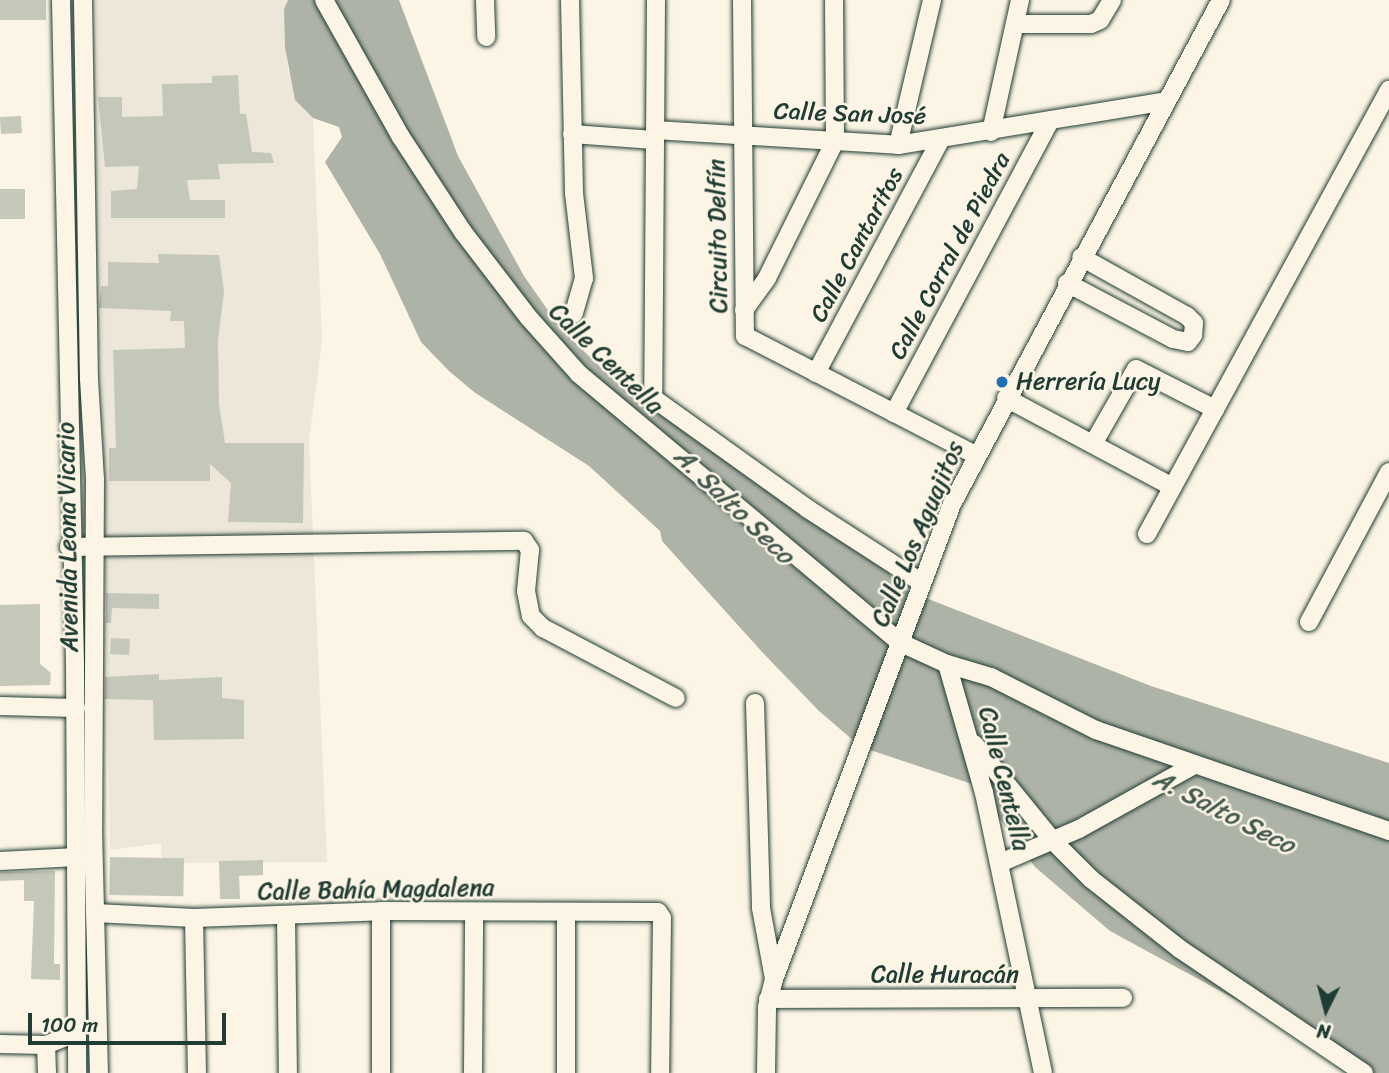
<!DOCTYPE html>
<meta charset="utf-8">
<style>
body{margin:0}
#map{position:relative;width:1389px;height:1073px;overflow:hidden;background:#fcf5e5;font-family:Sriracha,sans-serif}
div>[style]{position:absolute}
.built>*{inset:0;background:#ece7d8}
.water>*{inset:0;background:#aeb3a7}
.building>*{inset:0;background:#c5c7b9;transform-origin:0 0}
.roads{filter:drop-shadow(0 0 2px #1f3d34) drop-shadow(0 0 2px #1f3d34)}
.minor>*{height:18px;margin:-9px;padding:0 9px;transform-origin:9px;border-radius:9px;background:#fcf5e5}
.dots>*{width:19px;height:19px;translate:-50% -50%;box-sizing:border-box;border:4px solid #fcf5e5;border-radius:50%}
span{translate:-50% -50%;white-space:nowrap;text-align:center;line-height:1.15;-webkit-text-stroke:5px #fcf5e5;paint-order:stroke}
.street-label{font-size:24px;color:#1f3d34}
.poi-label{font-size:24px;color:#1f3d34}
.left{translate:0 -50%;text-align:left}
.water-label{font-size:26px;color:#435a51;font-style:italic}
.north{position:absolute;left:1291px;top:975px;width:70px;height:70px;-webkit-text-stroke:5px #fcf5e5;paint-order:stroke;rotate:186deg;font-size:19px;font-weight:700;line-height:28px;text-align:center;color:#1f3d34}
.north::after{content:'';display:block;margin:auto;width:24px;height:32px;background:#1f3d34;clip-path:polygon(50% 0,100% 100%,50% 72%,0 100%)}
.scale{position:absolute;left:28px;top:1013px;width:198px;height:32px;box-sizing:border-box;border:4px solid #1f3d34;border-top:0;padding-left:9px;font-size:21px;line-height:24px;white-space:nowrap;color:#1f3d34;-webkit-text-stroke:5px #fcf5e5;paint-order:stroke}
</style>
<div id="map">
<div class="built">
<div style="clip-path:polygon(96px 0,288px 0,284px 9px,288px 68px,304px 110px,313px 118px,322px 341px,309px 441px,327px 862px,162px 863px,161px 843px,110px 850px)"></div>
</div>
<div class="water">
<div style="clip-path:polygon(288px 0,399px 0,458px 156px,524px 276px,561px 329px,617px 383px,889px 572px,895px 586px,1151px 686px,1389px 763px,1389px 1073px,1371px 1073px,1110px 931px,1035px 867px,975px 785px,861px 747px,819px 711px,763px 653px,662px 541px,660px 531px,589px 466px,474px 392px,449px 371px,421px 342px,380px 254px,325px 162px,342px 137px,339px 127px,313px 118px,295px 100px,285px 47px,284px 9px)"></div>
</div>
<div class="building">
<div style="left:0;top:0;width:46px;height:20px"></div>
<div style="clip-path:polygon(238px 75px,240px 114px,246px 114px,252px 152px,271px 153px,274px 163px,218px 164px,220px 179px,187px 180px,190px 200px,225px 200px,225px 218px,111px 218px,111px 191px,137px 189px,139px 166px,105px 167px,98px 97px,122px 97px,122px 117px,163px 116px,162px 84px,212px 83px,212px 76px)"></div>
<div style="left:21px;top:116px;width:17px;height:21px;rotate:87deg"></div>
<div style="left:25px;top:189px;width:30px;height:25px;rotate:90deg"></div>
<div style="clip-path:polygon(158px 254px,219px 255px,224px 291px,218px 341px,219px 404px,225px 443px,304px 443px,303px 523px,228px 522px,231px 483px,210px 464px,210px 481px,109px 481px,109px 448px,116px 448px,113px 350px,185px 348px,184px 321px,170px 321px,171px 311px,99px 308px,101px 286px,108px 286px,108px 262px,159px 263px)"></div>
<div style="clip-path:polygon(106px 593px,159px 594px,159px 609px,112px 608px,111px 623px,106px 623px)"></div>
<div style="clip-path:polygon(40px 604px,40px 664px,51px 673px,50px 685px,0 686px,0 605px)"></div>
<div style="left:111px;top:638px;width:19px;height:16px;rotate:3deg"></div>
<div style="clip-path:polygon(159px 674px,159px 680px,222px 677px,222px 698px,244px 700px,244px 739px,154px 740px,153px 700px,105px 699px,105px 677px)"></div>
<div style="left:110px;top:857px;width:74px;height:38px;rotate:1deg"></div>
<div style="clip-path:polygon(263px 860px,263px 875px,239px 876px,240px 899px,220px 899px,219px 861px)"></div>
<div style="clip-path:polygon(55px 871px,54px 964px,60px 964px,60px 980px,31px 979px,34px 901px,24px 901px,24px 880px,0 881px,0 872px)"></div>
</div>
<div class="roads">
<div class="minor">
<div style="left:61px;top:0;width:661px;rotate:88.79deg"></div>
<div style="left:75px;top:661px;width:412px;rotate:89.7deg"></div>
<div style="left:83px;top:0;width:379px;rotate:89.1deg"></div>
<div style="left:89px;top:379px;width:100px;rotate:86.6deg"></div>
<div style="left:95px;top:479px;width:350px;rotate:90.3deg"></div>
<div style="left:93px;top:829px;width:244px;rotate:88.6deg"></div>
<div style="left:324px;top:0;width:157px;rotate:60.7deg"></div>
<div style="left:401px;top:137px;width:113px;rotate:56.9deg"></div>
<div style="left:463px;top:232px;width:108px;rotate:52.5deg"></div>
<div style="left:529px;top:318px;width:75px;rotate:48.2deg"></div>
<div style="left:579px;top:374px;width:417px;rotate:39.9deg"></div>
<div style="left:899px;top:642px;width:53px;rotate:24.6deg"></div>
<div style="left:947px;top:664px;width:134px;rotate:74deg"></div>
<div style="left:984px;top:793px;width:286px;rotate:78.1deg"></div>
<div style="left:485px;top:0;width:37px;rotate:88deg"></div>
<div style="left:570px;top:0;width:193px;rotate:88.8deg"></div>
<div style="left:574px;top:193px;width:86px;rotate:83.3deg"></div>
<div style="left:584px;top:278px;width:37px;rotate:106deg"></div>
<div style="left:656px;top:0;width:398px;rotate:90.4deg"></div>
<div style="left:653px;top:398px;width:191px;rotate:35.6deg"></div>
<div style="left:808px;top:509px;width:135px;rotate:32.9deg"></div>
<div style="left:742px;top:0;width:336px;rotate:89.5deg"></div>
<div style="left:745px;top:336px;width:260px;rotate:27.3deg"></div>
<div style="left:1015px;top:24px;width:76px"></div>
<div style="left:1091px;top:24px;width:10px;rotate:-24deg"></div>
<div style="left:1100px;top:20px;width:23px;rotate:-59deg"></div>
<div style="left:655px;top:130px;width:243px;rotate:3.5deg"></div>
<div style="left:898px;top:145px;width:272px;rotate:-9.3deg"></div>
<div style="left:991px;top:132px;width:135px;rotate:-77.6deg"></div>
<div style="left:572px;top:134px;width:82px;rotate:4.2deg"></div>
<div style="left:898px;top:145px;width:149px;rotate:-76.8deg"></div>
<div style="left:1067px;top:283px;width:120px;rotate:27.8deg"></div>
<div style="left:1173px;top:339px;width:15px;rotate:11deg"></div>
<div style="left:1188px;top:342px;width:9px;rotate:-54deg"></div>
<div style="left:1193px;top:335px;width:12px;rotate:-85deg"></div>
<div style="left:1194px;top:323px;width:10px;rotate:-135deg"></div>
<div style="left:1187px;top:316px;width:121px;rotate:-150.9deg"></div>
<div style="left:744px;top:310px;width:39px;rotate:-54deg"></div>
<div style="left:767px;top:278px;width:153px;rotate:-63.6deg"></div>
<div style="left:835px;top:141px;width:141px;rotate:-90.4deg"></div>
<div style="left:816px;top:373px;width:263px;rotate:-61.9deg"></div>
<div style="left:1006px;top:398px;width:189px;rotate:28.1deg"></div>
<div style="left:894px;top:413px;width:331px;rotate:-61.9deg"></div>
<div style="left:1093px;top:444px;width:86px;rotate:-60.2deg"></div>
<div style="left:1136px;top:369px;width:89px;rotate:26.9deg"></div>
<div style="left:1147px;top:534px;width:506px;rotate:-61.41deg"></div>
<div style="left:69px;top:547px;width:455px;rotate:-0.8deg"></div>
<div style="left:524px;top:541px;width:11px;rotate:56deg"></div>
<div style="left:530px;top:550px;width:41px;rotate:95.6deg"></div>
<div style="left:526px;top:591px;width:25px;rotate:79deg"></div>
<div style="left:531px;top:616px;width:17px;rotate:45deg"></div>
<div style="left:543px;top:628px;width:150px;rotate:27.8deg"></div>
<div style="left:1309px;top:622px;width:170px;rotate:-61.9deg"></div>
<div style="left:947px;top:664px;width:46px;rotate:16.5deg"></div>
<div style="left:991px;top:677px;width:118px;rotate:26.8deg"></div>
<div style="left:1096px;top:730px;width:310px;rotate:19deg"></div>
<div style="left:755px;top:703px;width:205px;rotate:88.3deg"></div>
<div style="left:761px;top:908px;width:72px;rotate:79.6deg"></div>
<div style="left:0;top:706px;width:76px;rotate:1.5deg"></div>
<div style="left:974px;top:744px;width:125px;rotate:50.8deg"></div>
<div style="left:1053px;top:841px;width:54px;rotate:45deg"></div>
<div style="left:1091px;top:879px;width:113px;rotate:38.2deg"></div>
<div style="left:1180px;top:949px;width:222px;rotate:34deg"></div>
<div style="left:0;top:861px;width:77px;rotate:-3deg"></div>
<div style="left:1000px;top:863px;width:86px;rotate:-23.3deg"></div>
<div style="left:1079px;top:829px;width:132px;rotate:-29.1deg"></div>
<div style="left:381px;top:911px;width:162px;rotate:90deg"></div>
<div style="left:566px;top:912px;width:161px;rotate:90deg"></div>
<div style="left:95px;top:913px;width:99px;rotate:2.9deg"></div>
<div style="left:194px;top:918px;width:187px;rotate:-2.1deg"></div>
<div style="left:381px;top:911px;width:277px;rotate:0.2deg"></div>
<div style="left:658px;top:912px;width:7px;rotate:56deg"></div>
<div style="left:662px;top:918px;width:155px;rotate:90.7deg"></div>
<div style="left:286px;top:916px;width:157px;rotate:89.3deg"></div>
<div style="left:194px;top:918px;width:155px;rotate:88.9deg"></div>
<div style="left:768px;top:999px;width:355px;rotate:-0.2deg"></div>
<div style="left:0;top:1044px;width:46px;rotate:1.2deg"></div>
<div style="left:47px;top:1073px;width:28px;rotate:-92deg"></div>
<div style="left:46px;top:1045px;width:32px;rotate:-22deg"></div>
<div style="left:473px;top:1073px;width:161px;rotate:-89.6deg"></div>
<div style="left:766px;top:1073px;width:66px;rotate:-89.1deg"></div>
<div style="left:767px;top:1007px;width:29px;rotate:-76deg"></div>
<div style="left:774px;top:979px;width:507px;rotate:-69.46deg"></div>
<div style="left:952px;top:504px;width:571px;rotate:-61.91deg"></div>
</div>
</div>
<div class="dots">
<div style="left:1002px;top:382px;background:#1f6fb2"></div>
</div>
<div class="street-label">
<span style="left:850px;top:114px;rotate:2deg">Calle San José</span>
<span style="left:718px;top:236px;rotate:-91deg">Circuito Delfín</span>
<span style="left:857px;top:245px;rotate:-62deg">Calle Cantaritos</span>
<span style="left:950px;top:256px;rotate:-62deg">Calle Corral de Piedra</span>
<span style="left:606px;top:359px;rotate:44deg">Calle Centella</span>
<span style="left:918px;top:534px;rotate:-67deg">Calle Los Aguajitos</span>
<span style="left:68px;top:537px;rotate:-91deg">Avenida Leona Vicario</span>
<span style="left:1004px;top:779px;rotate:76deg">Calle Centella</span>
<span style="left:376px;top:890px;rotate:-1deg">Calle Bahía Magdalena</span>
<span style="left:945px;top:975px">Calle Huracán</span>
</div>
<div class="poi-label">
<span class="left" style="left:1016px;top:382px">Herrería Lucy</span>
</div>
<div class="water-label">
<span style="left:734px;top:506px;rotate:44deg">A. Salto Seco</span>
<span style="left:1224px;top:812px;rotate:27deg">A. Salto Seco</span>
</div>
<div class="north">N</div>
<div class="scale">100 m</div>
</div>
